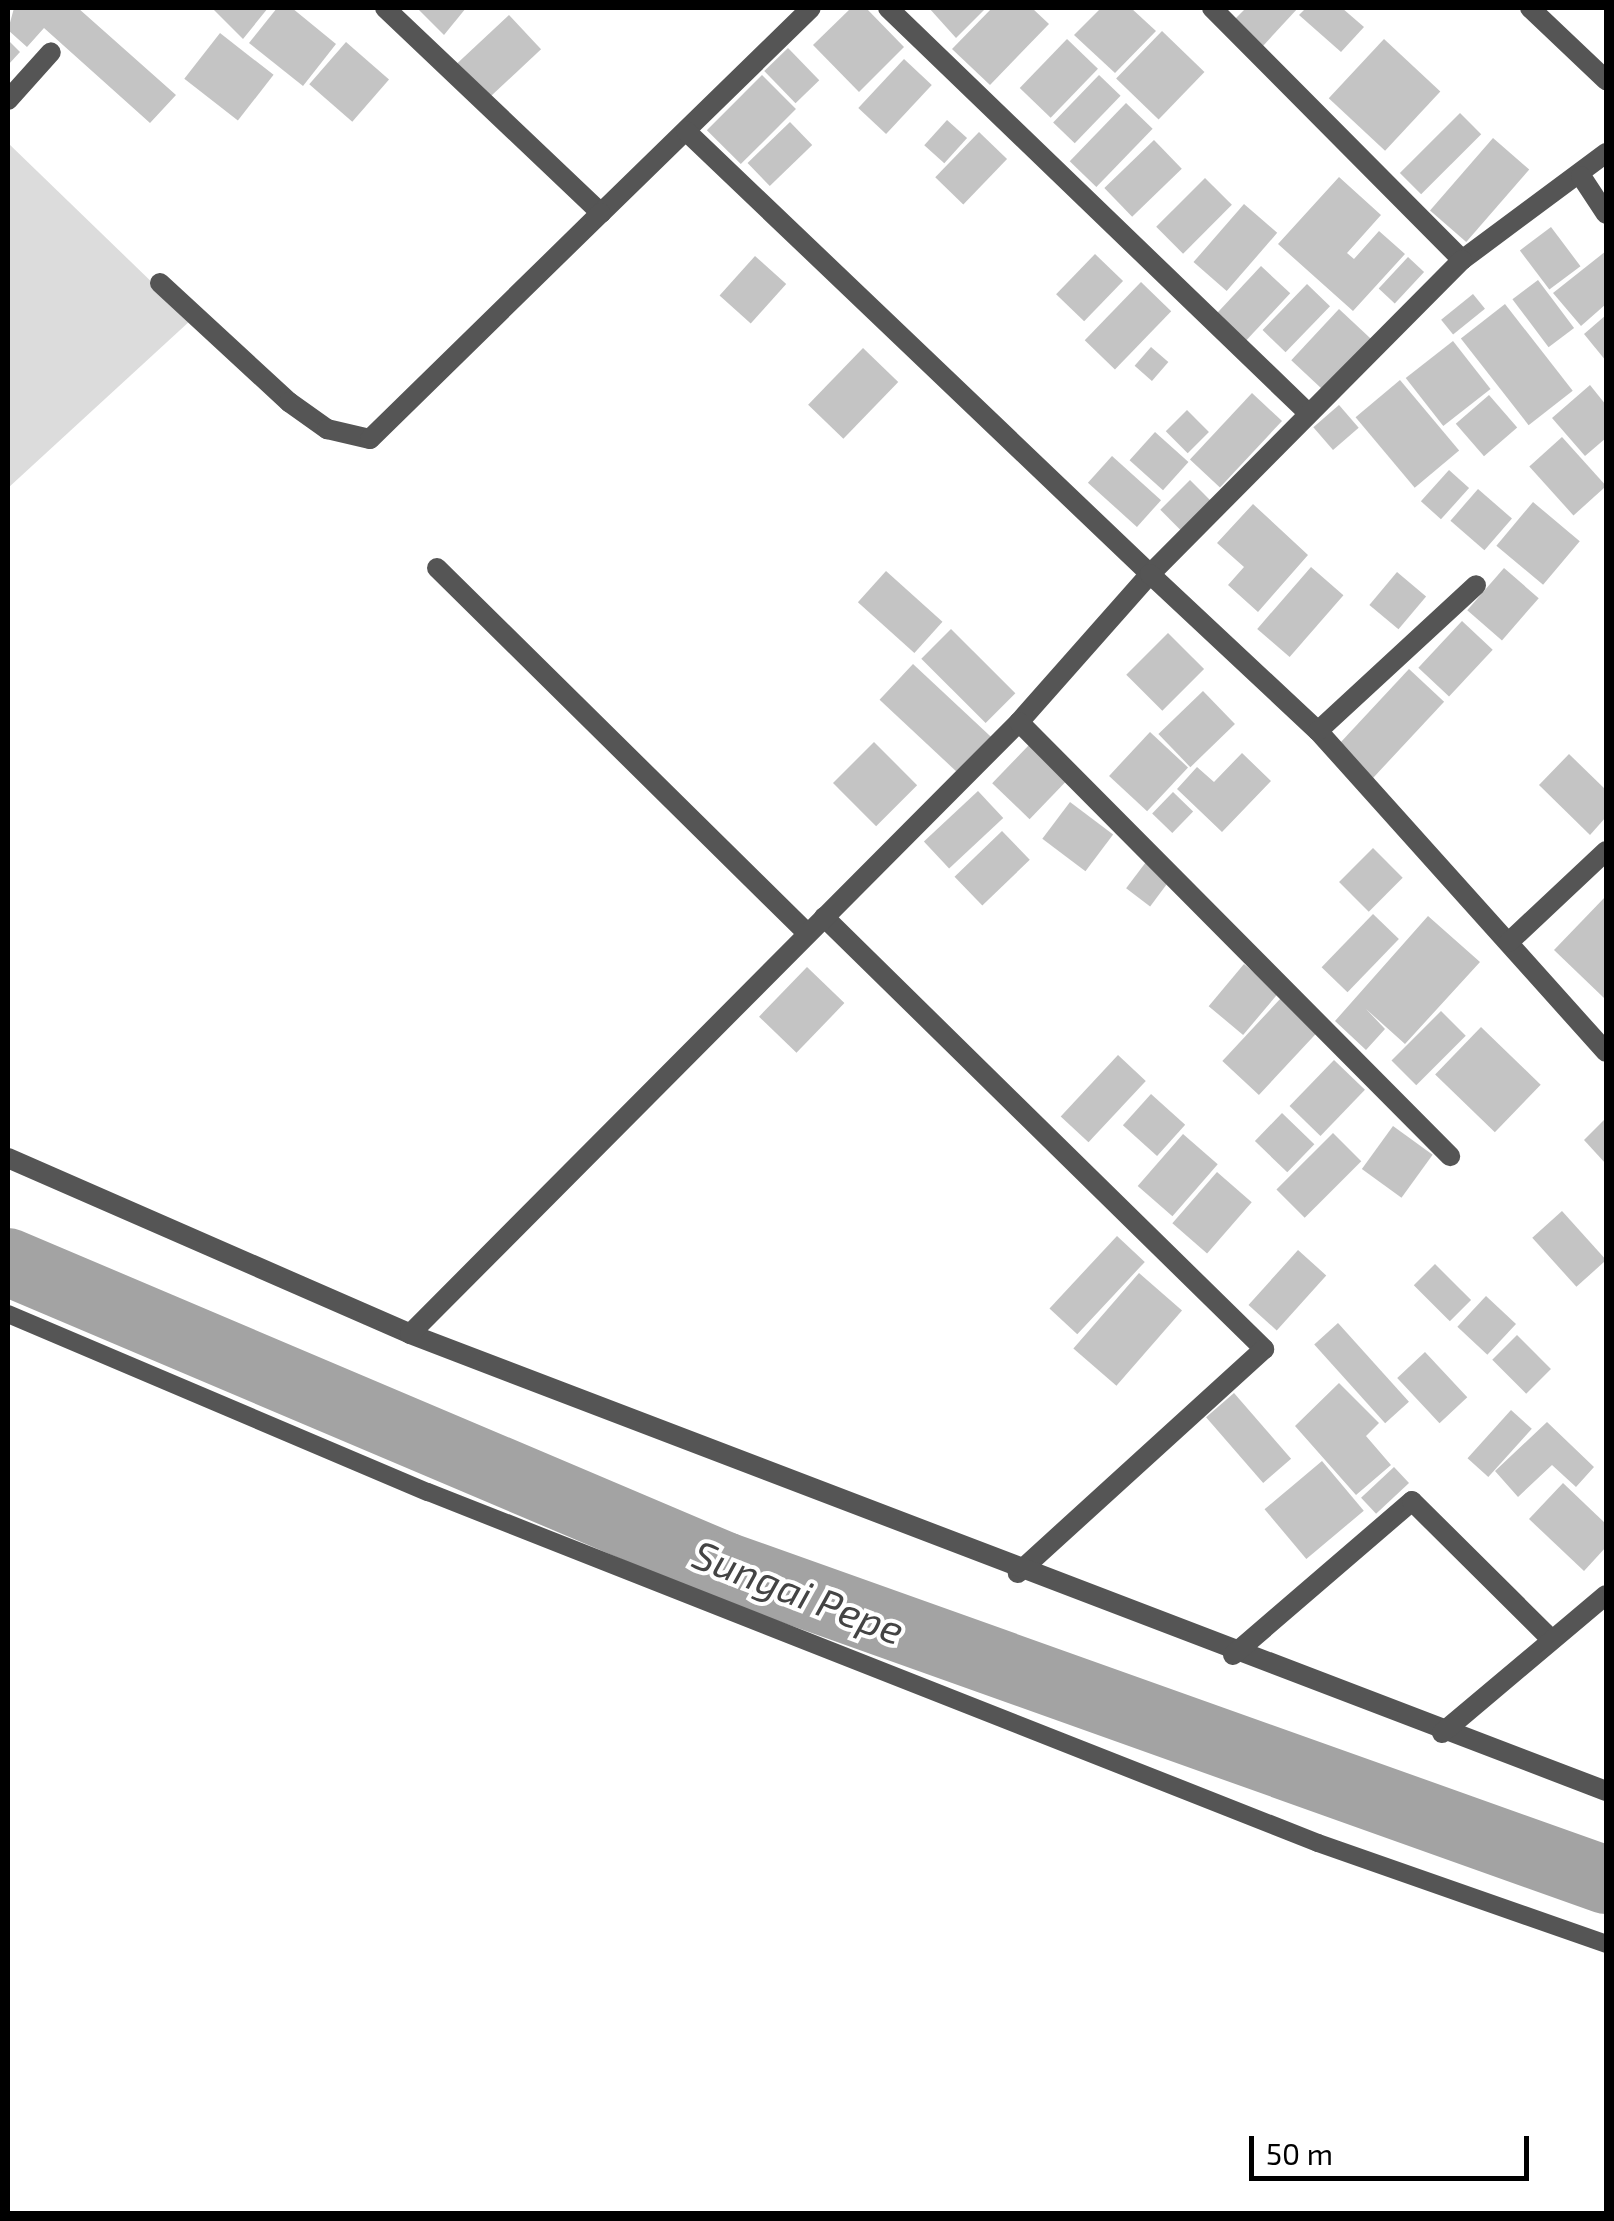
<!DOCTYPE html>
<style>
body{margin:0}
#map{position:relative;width:1614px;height:2221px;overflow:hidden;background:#fff;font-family:"Exo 2",sans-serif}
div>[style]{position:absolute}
.green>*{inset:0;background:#dcdcdc}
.river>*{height:68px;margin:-34px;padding:0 34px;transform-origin:34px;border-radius:34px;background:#a3a3a3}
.building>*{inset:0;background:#c4c4c4;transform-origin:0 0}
.service>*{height:18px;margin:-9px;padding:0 9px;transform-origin:9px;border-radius:9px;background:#555}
.minor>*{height:20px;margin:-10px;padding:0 10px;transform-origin:10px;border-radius:10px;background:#555}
span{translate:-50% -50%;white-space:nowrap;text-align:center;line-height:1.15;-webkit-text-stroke:8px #fff;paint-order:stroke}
.water-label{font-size:40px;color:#444;font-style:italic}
.frame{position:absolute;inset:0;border:10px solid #000;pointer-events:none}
.scale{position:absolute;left:1249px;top:2136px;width:280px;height:45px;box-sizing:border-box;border:5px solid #000;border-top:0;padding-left:12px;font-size:30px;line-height:35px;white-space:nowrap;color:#000;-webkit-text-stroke:8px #fff;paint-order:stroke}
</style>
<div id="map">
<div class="green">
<div style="clip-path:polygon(8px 143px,191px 320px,8px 488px)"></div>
</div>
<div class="river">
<div style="left:8px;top:1262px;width:779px;rotate:22.98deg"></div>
<div style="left:725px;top:1566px;width:935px;rotate:19.62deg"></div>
</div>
<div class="building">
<div style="clip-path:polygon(14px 8px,78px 8px,176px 95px,150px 123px,44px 28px,27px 47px,8px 30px)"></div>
<div style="clip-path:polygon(212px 8px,268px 8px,243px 39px)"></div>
<div style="clip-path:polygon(277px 8px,292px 8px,336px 44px,303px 86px,249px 43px)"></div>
<div style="clip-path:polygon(417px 8px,466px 8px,444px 35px)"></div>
<div style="clip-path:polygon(851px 8px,866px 8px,904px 47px,859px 92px,813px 45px)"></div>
<div style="clip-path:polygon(929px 8px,986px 8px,956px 38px)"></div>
<div style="clip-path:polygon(992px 8px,1032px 8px,1049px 24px,990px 85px,952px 49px)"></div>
<div style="clip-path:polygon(1101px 8px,1131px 8px,1156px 31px,1115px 73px,1074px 35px)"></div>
<div style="clip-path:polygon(1246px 8px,1298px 8px,1262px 47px,1234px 20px)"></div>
<div style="clip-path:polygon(1306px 8px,1342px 8px,1364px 27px,1341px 52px,1299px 15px)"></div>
<div style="left:509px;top:15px;width:47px;height:71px;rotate:47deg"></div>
<div style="left:1162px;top:31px;width:59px;height:66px;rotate:44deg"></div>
<div style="left:220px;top:33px;width:68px;height:58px;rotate:38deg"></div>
<div style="left:1067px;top:39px;width:43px;height:68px;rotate:44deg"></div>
<div style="left:1384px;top:39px;width:77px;height:81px;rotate:43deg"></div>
<div style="clip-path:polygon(8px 40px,20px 52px,8px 65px)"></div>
<div style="left:346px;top:42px;width:57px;height:56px;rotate:41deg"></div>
<div style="left:788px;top:48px;width:45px;height:33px;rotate:46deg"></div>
<div style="left:904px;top:59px;width:38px;height:67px;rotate:43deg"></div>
<div style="left:762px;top:75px;width:48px;height:78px;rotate:45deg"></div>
<div style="left:1099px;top:75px;width:30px;height:66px;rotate:44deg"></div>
<div style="left:1126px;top:103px;width:37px;height:81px;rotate:44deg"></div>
<div style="left:1460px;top:113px;width:30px;height:85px;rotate:45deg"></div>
<div style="left:947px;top:120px;width:27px;height:34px;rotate:42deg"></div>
<div style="left:790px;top:122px;width:32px;height:59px;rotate:46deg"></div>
<div style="left:979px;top:132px;width:39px;height:63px;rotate:44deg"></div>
<div style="left:1493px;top:138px;width:48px;height:96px;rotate:41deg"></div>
<div style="left:1154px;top:140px;width:40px;height:69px;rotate:46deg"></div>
<div style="clip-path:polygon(1339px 177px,1381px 215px,1347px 253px,1354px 259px,1379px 231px,1405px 254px,1353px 311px,1278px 244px)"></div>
<div style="left:1205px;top:178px;width:38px;height:69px;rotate:45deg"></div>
<div style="left:1244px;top:204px;width:44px;height:77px;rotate:41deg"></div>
<div style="left:1551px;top:227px;width:49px;height:39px;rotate:53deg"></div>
<div style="clip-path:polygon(1606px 251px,1606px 304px,1581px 326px,1553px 293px)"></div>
<div style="left:1095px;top:254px;width:39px;height:56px;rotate:44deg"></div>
<div style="left:755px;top:256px;width:42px;height:53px;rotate:42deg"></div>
<div style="left:1408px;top:257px;width:22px;height:43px;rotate:43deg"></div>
<div style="left:1261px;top:266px;width:40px;height:66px;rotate:43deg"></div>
<div style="left:1538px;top:280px;width:60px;height:32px;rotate:53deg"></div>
<div style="left:1141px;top:282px;width:42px;height:81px;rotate:44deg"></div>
<div style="left:1307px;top:284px;width:32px;height:64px;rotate:44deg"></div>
<div style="left:1473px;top:294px;width:19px;height:41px;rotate:51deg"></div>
<div style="left:1505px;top:304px;width:110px;height:56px;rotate:52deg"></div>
<div style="left:1339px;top:309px;width:45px;height:70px;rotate:43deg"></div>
<div style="clip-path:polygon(1606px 315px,1606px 361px,1584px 334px)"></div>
<div style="left:1453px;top:341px;width:61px;height:60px;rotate:52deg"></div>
<div style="left:1151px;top:347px;width:23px;height:25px;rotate:41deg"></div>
<div style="left:863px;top:348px;width:49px;height:79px;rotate:44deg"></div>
<div style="left:1400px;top:380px;width:92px;height:58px;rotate:50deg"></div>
<div style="clip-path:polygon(1590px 385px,1606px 405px,1606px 438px,1585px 456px,1552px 418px)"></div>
<div style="left:1252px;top:393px;width:41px;height:91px;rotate:43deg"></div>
<div style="left:1489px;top:395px;width:43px;height:44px;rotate:49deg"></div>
<div style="left:1339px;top:405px;width:30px;height:34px;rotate:49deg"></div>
<div style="left:1187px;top:410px;width:31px;height:30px;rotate:45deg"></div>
<div style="left:1155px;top:432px;width:45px;height:38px;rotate:42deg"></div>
<div style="left:1562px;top:437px;width:66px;height:44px;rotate:48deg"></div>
<div style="left:1112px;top:456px;width:66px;height:36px;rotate:42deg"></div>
<div style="left:1449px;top:470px;width:27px;height:42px;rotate:42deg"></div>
<div style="left:1190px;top:480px;width:30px;height:42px;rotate:45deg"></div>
<div style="left:1478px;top:489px;width:45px;height:42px;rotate:41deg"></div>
<div style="left:1533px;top:502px;width:61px;height:57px;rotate:40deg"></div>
<div style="clip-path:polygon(1253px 504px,1308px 555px,1258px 612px,1228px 585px,1244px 567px,1217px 543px)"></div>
<div style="left:1311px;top:567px;width:43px;height:82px;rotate:41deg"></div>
<div style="left:1504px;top:568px;width:46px;height:56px;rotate:41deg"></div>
<div style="left:886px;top:571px;width:76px;height:42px;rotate:42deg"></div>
<div style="left:1397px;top:572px;width:38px;height:43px;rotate:40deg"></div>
<div style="left:1462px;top:621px;width:42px;height:64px;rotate:43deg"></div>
<div style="left:951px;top:629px;width:91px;height:42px;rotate:45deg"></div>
<div style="left:1168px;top:633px;width:51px;height:59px;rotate:45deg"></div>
<div style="left:913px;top:664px;width:112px;height:49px;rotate:43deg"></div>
<div style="left:1409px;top:669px;width:48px;height:108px;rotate:43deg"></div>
<div style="left:1203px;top:691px;width:46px;height:62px;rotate:46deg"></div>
<div style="left:1150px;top:732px;width:52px;height:60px;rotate:43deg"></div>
<div style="left:874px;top:742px;width:61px;height:58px;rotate:45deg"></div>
<div style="left:1029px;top:745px;width:52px;height:53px;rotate:44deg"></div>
<div style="clip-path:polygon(1242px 753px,1271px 781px,1222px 832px,1177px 789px,1197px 767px,1214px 782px)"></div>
<div style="clip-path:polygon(1569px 754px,1606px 790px,1606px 817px,1590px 835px,1539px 785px)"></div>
<div style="left:978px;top:791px;width:37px;height:74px;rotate:47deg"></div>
<div style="left:1173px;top:792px;width:28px;height:30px;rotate:44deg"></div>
<div style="left:1070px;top:802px;width:54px;height:46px;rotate:37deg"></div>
<div style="left:1002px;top:831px;width:40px;height:66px;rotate:46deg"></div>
<div style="left:1373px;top:848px;width:42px;height:48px;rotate:45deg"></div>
<div style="left:1146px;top:862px;width:30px;height:33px;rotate:37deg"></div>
<div style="clip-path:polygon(1606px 896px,1606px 996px,1604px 998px,1554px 950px)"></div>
<div style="left:1373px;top:914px;width:36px;height:74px;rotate:44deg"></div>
<div style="clip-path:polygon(1428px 916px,1480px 962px,1405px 1044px,1366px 1009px,1385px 1029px,1366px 1050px,1335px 1021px)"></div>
<div style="left:1244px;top:964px;width:45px;height:55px;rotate:40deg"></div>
<div style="left:807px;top:967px;width:52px;height:69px;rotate:44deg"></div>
<div style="left:1281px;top:998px;width:50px;height:86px;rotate:43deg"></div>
<div style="left:1441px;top:1011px;width:35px;height:70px;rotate:45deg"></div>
<div style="left:1481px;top:1027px;width:83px;height:66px;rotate:44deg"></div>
<div style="left:1118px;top:1055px;width:38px;height:84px;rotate:43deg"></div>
<div style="left:1334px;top:1060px;width:43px;height:64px;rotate:44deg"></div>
<div style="left:1151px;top:1094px;width:46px;height:42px;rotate:42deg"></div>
<div style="left:1282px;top:1113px;width:45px;height:39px;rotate:44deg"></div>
<div style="clip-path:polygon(1606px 1118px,1606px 1164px,1584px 1140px)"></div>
<div style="left:1393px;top:1126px;width:49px;height:53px;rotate:36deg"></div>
<div style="left:1333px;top:1133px;width:40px;height:80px;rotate:45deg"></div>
<div style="left:1183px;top:1134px;width:46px;height:69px;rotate:41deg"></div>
<div style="left:1217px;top:1172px;width:46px;height:68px;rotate:41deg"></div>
<div style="left:1562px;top:1211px;width:66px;height:40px;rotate:48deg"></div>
<div style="left:1117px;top:1236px;width:38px;height:99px;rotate:43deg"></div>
<div style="left:1298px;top:1250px;width:38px;height:74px;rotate:42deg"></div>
<div style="left:1435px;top:1264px;width:51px;height:30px;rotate:45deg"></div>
<div style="left:1139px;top:1273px;width:57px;height:100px;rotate:41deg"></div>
<div style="left:1486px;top:1296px;width:41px;height:42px;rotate:43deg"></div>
<div style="left:1338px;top:1323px;width:106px;height:32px;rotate:48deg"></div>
<div style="left:1517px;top:1335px;width:48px;height:35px;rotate:45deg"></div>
<div style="left:1425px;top:1352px;width:62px;height:38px;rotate:47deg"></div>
<div style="clip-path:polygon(1339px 1383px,1379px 1423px,1366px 1436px,1391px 1465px,1356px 1495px,1295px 1426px)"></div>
<div style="left:1234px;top:1393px;width:87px;height:37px;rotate:49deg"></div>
<div style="left:1511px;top:1410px;width:28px;height:65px;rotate:42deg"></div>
<div style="clip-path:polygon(1547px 1422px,1594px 1467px,1576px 1487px,1552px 1465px,1518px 1497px,1495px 1471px)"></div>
<div style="left:1322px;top:1461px;width:65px;height:75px;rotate:50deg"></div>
<div style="left:1394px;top:1467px;width:22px;height:45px;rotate:47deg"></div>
<div style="clip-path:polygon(1563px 1483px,1606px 1524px,1606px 1547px,1584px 1571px,1529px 1519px)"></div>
</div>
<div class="service">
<div style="left:8px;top:1314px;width:456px;rotate:23deg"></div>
<div style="left:428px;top:1492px;width:957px;rotate:21.52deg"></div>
<div style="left:1318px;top:1843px;width:305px;rotate:19.3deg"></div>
</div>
<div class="minor">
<div style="left:385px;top:8px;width:298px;rotate:43.5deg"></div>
<div style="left:601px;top:213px;width:293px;rotate:-44.3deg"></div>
<div style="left:888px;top:8px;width:578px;rotate:43.95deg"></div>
<div style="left:1212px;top:8px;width:355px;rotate:45.2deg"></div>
<div style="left:1530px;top:8px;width:105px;rotate:43.5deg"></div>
<div style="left:8px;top:100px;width:64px;rotate:-48.1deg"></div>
<div style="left:686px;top:131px;width:642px;rotate:43.67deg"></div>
<div style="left:1150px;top:574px;width:198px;rotate:131.5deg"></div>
<div style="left:1606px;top:153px;width:179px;rotate:143.4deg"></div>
<div style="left:1462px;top:260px;width:443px;rotate:134.8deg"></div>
<div style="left:1150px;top:574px;width:230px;rotate:43.1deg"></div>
<div style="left:1318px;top:731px;width:431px;rotate:48.1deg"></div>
<div style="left:1581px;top:176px;width:45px;rotate:56.7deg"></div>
<div style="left:160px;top:283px;width:176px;rotate:42.7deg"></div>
<div style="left:289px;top:402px;width:47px;rotate:35.4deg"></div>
<div style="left:327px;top:429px;width:44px;rotate:13.1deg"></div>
<div style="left:370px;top:439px;width:323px;rotate:-44.4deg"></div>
<div style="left:437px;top:568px;width:520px;rotate:44.61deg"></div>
<div style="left:1318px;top:731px;width:215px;rotate:-42.7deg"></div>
<div style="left:824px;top:917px;width:617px;rotate:44.47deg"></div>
<div style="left:1264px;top:1349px;width:333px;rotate:137.7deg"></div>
<div style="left:1509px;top:942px;width:133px;rotate:-43.2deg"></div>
<div style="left:8px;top:1158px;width:439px;rotate:23.6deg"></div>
<div style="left:410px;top:1334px;width:1280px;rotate:20.91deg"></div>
<div style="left:410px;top:1334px;width:863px;rotate:-45.14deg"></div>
<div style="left:1019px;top:722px;width:612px;rotate:45.2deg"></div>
<div style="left:1233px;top:1655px;width:236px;rotate:-40.7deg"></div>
<div style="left:1412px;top:1501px;width:197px;rotate:44.8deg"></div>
<div style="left:1442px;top:1733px;width:214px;rotate:-40.1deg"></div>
</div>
<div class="water-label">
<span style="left:799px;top:1591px;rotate:21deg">Sungai Pepe</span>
</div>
<div class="frame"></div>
<div class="scale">50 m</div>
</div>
